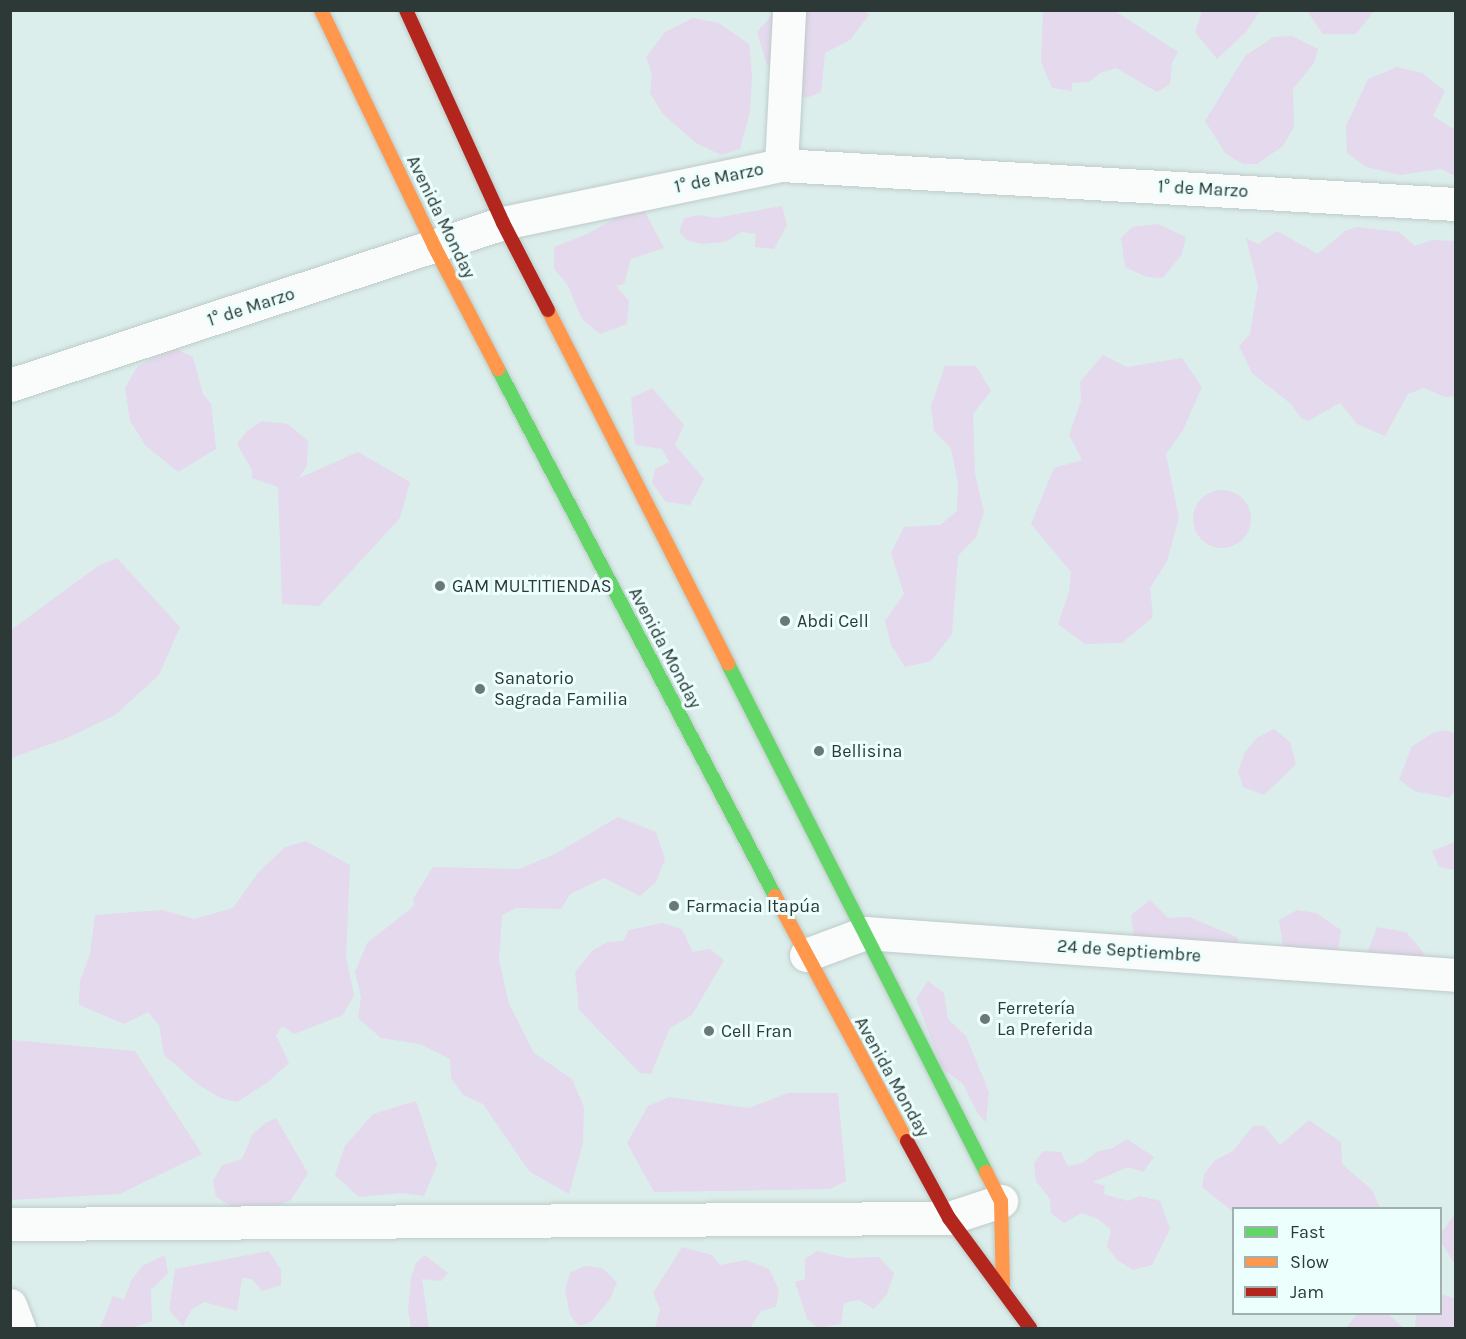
<!DOCTYPE html>
<meta charset="utf-8">
<style>
body{margin:0}
#map{position:relative;width:1466px;height:1339px;overflow:hidden;background:#dceeeb;font-family:Karla,sans-serif}
div>[style]{position:absolute}
.green>*{inset:0;background:#e4d9ed}
.round{border-radius:50%}
.roads{filter:drop-shadow(0 0 2px #bdcbc9) drop-shadow(0 0 2px #bdcbc9)}
.street>*{height:33px;margin:-16.5px;padding:0 16.5px;transform-origin:16.5px;border-radius:16.5px;background:#fafcfc}
.fast>*{height:14px;margin:-7px;padding:0 7px;transform-origin:7px;border-radius:7px;background:#63d668}
.slow>*{height:14px;margin:-7px;padding:0 7px;transform-origin:7px;border-radius:7px;background:#ff974d}
.jam>*{height:14px;margin:-7px;padding:0 7px;transform-origin:7px;border-radius:7px;background:#b3261e}
.dots>*{width:16px;height:16px;translate:-50% -50%;box-sizing:border-box;border:3px solid #ecfffd;border-radius:50%}
span{translate:-50% -50%;white-space:nowrap;text-align:center;line-height:1.15;-webkit-text-stroke:6px #ecfffd;paint-order:stroke}
.street-label{font-size:18px;color:#2c3937}
.poi-label{font-size:18px;color:#2c3937}
.left{translate:0 -50%;text-align:left}
.frame{position:absolute;inset:0;border:12px solid #2c3937;pointer-events:none}
.legend{position:absolute;left:1232px;top:1207px;width:210px;height:108px;box-sizing:border-box;background:#ecfffd;border:2px solid #9fb0ae;margin:0;padding:8px 10px;list-style:none;font-size:18px;color:#2c3937}
.legend li{display:flex;align-items:center;gap:12px;height:30px}
.legend b{width:30px;border:2px solid #9fb0ae}
</style>
<div id="map">
<div class="green">
<div style="clip-path:polygon(775px 11px,865px 11px,869px 15px,850px 40px,825px 53px,821px 92px,806px 98px,791px 91px,784px 75px,767px 65px,757px 32px)"></div>
<div style="clip-path:polygon(1043px 11px,1115px 11px,1178px 52px,1172px 63px,1170px 84px,1157px 92px,1116px 68px,1100px 73px,1089px 82px,1072px 83px,1072px 91px,1052px 88px,1041px 62px)"></div>
<div style="clip-path:polygon(1202px 11px,1202px 10px,1260px 11px,1246px 32px,1217px 59px,1195px 32px)"></div>
<div style="clip-path:polygon(1307px 11px,1374px 11px,1356px 34px,1323px 34px)"></div>
<div style="clip-path:polygon(693px 18px,719px 23px,749px 44px,752px 75px,750px 112px,740px 149px,721px 155px,696px 143px,663px 114px,650px 93px,652px 75px,646px 57px,665px 32px)"></div>
<div style="clip-path:polygon(1292px 36px,1318px 49px,1314px 63px,1293px 89px,1294px 127px,1283px 146px,1257px 164px,1243px 164px,1226px 154px,1205px 121px,1245px 56px,1274px 37px)"></div>
<div style="clip-path:polygon(1397px 67px,1422px 73px,1445px 91px,1433px 116px,1455px 130px,1455px 176px,1441px 169px,1400px 175px,1366px 167px,1347px 153px,1346px 126px,1368px 79px)"></div>
<div style="clip-path:polygon(641px 204px,664px 248px,631px 259px,624px 284px,616px 286px,629px 301px,627px 324px,600px 334px,582px 319px,567px 284px,554px 269px,554px 247px,587px 234px)"></div>
<div style="clip-path:polygon(782px 206px,787px 225px,774px 249px,755px 247px,756px 234px,742px 232px,725px 242px,703px 244px,688px 241px,679px 232px,684px 218px,699px 215px,715px 218px)"></div>
<div style="clip-path:polygon(1158px 224px,1186px 237px,1182px 254px,1163px 278px,1147px 277px,1125px 267px,1121px 238px,1132px 227px)"></div>
<div style="clip-path:polygon(1357px 227px,1399px 232px,1415px 246px,1432px 240px,1455px 241px,1455px 396px,1445px 397px,1424px 388px,1408px 394px,1385px 436px,1357px 424px,1340px 403px,1308px 421px,1301px 418px,1291px 404px,1252px 373px,1239px 346px,1250px 334px,1258px 286px,1246px 238px,1258px 244px,1277px 231px,1318px 254px,1345px 231px)"></div>
<div style="clip-path:polygon(173px 347px,193px 357px,203px 394px,211px 404px,216px 449px,178px 472px,146px 446px,130px 421px,125px 388px,137px 367px)"></div>
<div style="clip-path:polygon(1103px 355px,1127px 367px,1182px 358px,1202px 387px,1183px 430px,1166px 454px,1179px 518px,1167px 561px,1150px 588px,1153px 617px,1122px 643px,1085px 644px,1058px 624px,1069px 592px,1071px 572px,1031px 524px,1054px 468px,1082px 460px,1069px 435px,1081px 401px,1080px 382px)"></div>
<div style="clip-path:polygon(945px 366px,976px 366px,991px 391px,973px 414px,975px 474px,984px 512px,976px 537px,958px 556px,952px 634px,931px 661px,905px 667px,891px 645px,885px 621px,904px 594px,891px 553px,904px 527px,940px 525px,957px 511px,958px 483px,951px 448px,934px 431px,931px 406px)"></div>
<div style="clip-path:polygon(652px 388px,684px 425px,675px 445px,704px 479px,690px 505px,666px 502px,652px 483px,655px 469px,669px 462px,662px 449px,635px 445px,631px 398px)"></div>
<div style="clip-path:polygon(262px 421px,288px 424px,308px 441px,307px 466px,299px 478px,358px 452px,410px 482px,400px 518px,319px 606px,282px 604px,278px 487px,252px 478px,252px 470px,237px 444px,247px 431px)"></div>
<div class="round" style="left:1193px;top:490px;width:58px;height:58px"></div>
<div style="clip-path:polygon(117px 558px,180px 627px,159px 675px,115px 715px,67px 738px,11px 758px,11px 630px,98px 566px)"></div>
<div style="clip-path:polygon(1274px 729px,1290px 742px,1296px 764px,1264px 795px,1243px 787px,1238px 771px,1245px 752px,1257px 738px)"></div>
<div style="clip-path:polygon(1446px 730px,1455px 734px,1455px 790px,1450px 798px,1414px 791px,1399px 779px,1412px 746px,1435px 732px)"></div>
<div style="clip-path:polygon(618px 817px,656px 832px,665px 859px,656px 882px,640px 896px,604px 878px,570px 894px,561px 909px,516px 908px,502px 915px,499px 960px,509px 1004px,534px 1053px,572px 1079px,584px 1107px,583px 1143px,569px 1194px,529px 1171px,483px 1104px,463px 1095px,451px 1078px,450px 1059px,420px 1044px,381px 1038px,358px 1018px,361px 997px,355px 972px,367px 943px,414px 906px,413px 899px,433px 867px,519px 869px,555px 854px)"></div>
<div style="clip-path:polygon(306px 841px,350px 865px,346px 957px,354px 995px,343px 1015px,294px 1034px,282px 1026px,276px 1035px,289px 1063px,268px 1082px,237px 1102px,221px 1098px,200px 1086px,164px 1055px,159px 1025px,148px 1012px,124px 1024px,79px 1005px,80px 981px,90px 954px,95px 915px,162px 910px,194px 919px,233px 908px,258px 873px,285px 847px)"></div>
<div style="clip-path:polygon(1455px 842px,1455px 870px,1439px 867px,1432px 851px)"></div>
<div style="clip-path:polygon(1150px 900px,1168px 918px,1189px 917px,1237px 937px,1242px 956px,1134px 938px,1131px 915px)"></div>
<div style="clip-path:polygon(1297px 910px,1316px 913px,1341px 930px,1338px 953px,1284px 952px,1279px 920px)"></div>
<div style="clip-path:polygon(662px 923px,682px 929px,693px 952px,710px 949px,724px 960px,692px 1015px,670px 1028px,651px 1074px,640px 1073px,579px 1010px,575px 972px,592px 951px,607px 942px,623px 941px,629px 930px)"></div>
<div style="clip-path:polygon(1377px 927px,1406px 932px,1423px 952px,1427px 971px,1406px 991px,1379px 980px,1367px 954px)"></div>
<div style="clip-path:polygon(928px 981px,944px 993px,948px 1019px,966px 1036px,989px 1092px,986px 1122px,978px 1114px,963px 1084px,942px 1068px,916px 999px)"></div>
<div style="clip-path:polygon(11px 1040px,135px 1051px,202px 1154px,120px 1194px,11px 1200px)"></div>
<div style="clip-path:polygon(788px 1093px,838px 1093px,846px 1181px,830px 1189px,654px 1192px,627px 1143px,648px 1106px,669px 1097px,749px 1108px)"></div>
<div style="clip-path:polygon(416px 1101px,437px 1165px,424px 1196px,402px 1193px,359px 1197px,335px 1175px,345px 1146px,373px 1114px)"></div>
<div style="clip-path:polygon(276px 1118px,308px 1173px,291px 1200px,270px 1209px,235px 1208px,216px 1197px,213px 1181px,222px 1165px,242px 1159px,252px 1135px,265px 1123px)"></div>
<div style="clip-path:polygon(1309px 1120px,1341px 1142px,1342px 1164px,1372px 1190px,1380px 1208px,1234px 1208px,1233px 1212px,1202px 1187px,1204px 1175px,1214px 1161px,1233px 1151px,1253px 1126px,1264px 1126px,1280px 1145px)"></div>
<div style="clip-path:polygon(1127px 1139px,1154px 1157px,1143px 1172px,1128px 1167px,1093px 1182px,1105px 1186px,1104px 1194px,1128px 1201px,1140px 1196px,1160px 1201px,1170px 1229px,1152px 1265px,1133px 1270px,1116px 1259px,1107px 1246px,1111px 1230px,1098px 1219px,1082px 1213px,1064px 1223px,1051px 1213px,1050px 1199px,1036px 1181px,1034px 1163px,1043px 1151px,1061px 1152px,1068px 1166px,1082px 1163px,1098px 1151px,1111px 1149px)"></div>
<div style="clip-path:polygon(1455px 1214px,1455px 1264px,1440px 1241px,1441px 1233px)"></div>
<div style="clip-path:polygon(682px 1247px,712px 1255px,720px 1265px,746px 1260px,769px 1269px,779px 1290px,776px 1307px,761px 1311px,750px 1328px,655px 1328px,660px 1309px,653px 1293px)"></div>
<div style="clip-path:polygon(269px 1251px,281px 1270px,281px 1285px,262px 1291px,252px 1279px,242px 1278px,237px 1311px,204px 1302px,192px 1309px,183px 1326px,169px 1310px,175px 1269px)"></div>
<div style="clip-path:polygon(817px 1251px,847px 1258px,879px 1257px,894px 1273px,887px 1294px,874px 1309px,859px 1300px,844px 1303px,841px 1324px,818px 1328px,807px 1319px,795px 1282px,805px 1279px,805px 1259px)"></div>
<div style="clip-path:polygon(165px 1255px,168px 1273px,151px 1290px,152px 1321px,132px 1328px,100px 1328px,113px 1296px,124px 1300px,131px 1281px,142px 1266px)"></div>
<div style="clip-path:polygon(425px 1255px,448px 1273px,441px 1281px,422px 1279px,429px 1328px,411px 1328px,408px 1309px,411px 1278px,416px 1263px)"></div>
<div style="clip-path:polygon(585px 1266px,602px 1268px,617px 1282px,610px 1299px,591px 1322px,579px 1326px,570px 1315px,565px 1290px,570px 1273px)"></div>
<div style="clip-path:polygon(1441px 1294px,1455px 1299px,1455px 1328px,1415px 1328px,1416px 1314px,1440px 1314px)"></div>
<div style="clip-path:polygon(1357px 1314px,1388px 1314px,1404px 1328px,1346px 1328px)"></div>
</div>
<div class="roads">
<div class="street">
<div style="left:781px;top:165px;width:155px;rotate:-87deg"></div>
<div style="left:10px;top:385px;width:519px;rotate:-18.19deg"></div>
<div style="left:503px;top:223px;width:284px;rotate:-11.8deg"></div>
<div style="left:781px;top:165px;width:676px;rotate:3.31deg"></div>
<div style="left:806px;top:955px;width:63px;rotate:-20.4deg"></div>
<div style="left:865px;top:933px;width:592px;rotate:4.06deg"></div>
<div style="left:10px;top:1224px;width:939px;rotate:-0.37deg"></div>
<div style="left:949px;top:1218px;width:55px;rotate:-18.1deg"></div>
<div style="left:10px;top:1305px;width:25px;rotate:69deg"></div>
</div>
<div class="fast">
<div style="left:498px;top:369px;width:595px;rotate:62.27deg"></div>
<div style="left:728px;top:664px;width:570px;rotate:63.08deg"></div>
</div>
<div class="slow">
<div style="left:321px;top:10px;width:262px;rotate:64.4deg"></div>
<div style="left:434px;top:246px;width:139px;rotate:62.5deg"></div>
<div style="left:548px;top:310px;width:397px;rotate:63deg"></div>
<div style="left:775px;top:896px;width:278px;rotate:61.7deg"></div>
<div style="left:986px;top:1172px;width:33px;rotate:63deg"></div>
<div style="left:1001px;top:1201px;width:85px;rotate:88.7deg"></div>
</div>
<div class="jam">
<div style="left:406px;top:10px;width:234px;rotate:65.5deg"></div>
<div style="left:503px;top:223px;width:98px;rotate:62.7deg"></div>
<div style="left:907px;top:1141px;width:88px;rotate:61.4deg"></div>
<div style="left:949px;top:1218px;width:137px;rotate:53.6deg"></div>
</div>
</div>
<div class="dots">
<div style="left:440px;top:586px;background:#6a7876"></div>
<div style="left:785px;top:621px;background:#6a7876"></div>
<div style="left:480px;top:689px;background:#6a7876"></div>
<div style="left:819px;top:751px;background:#6a7876"></div>
<div style="left:674px;top:906px;background:#6a7876"></div>
<div style="left:985px;top:1019px;background:#6a7876"></div>
<div style="left:709px;top:1031px;background:#6a7876"></div>
</div>
<div class="street-label">
<span style="left:719px;top:178px;rotate:-12deg">1° de Marzo</span>
<span style="left:1203px;top:189px;rotate:3deg">1° de Marzo</span>
<span style="left:441px;top:217px;rotate:64deg">Avenida Monday</span>
<span style="left:251px;top:307px;rotate:-18deg">1° de Marzo</span>
<span style="left:665px;top:648px;rotate:62deg">Avenida Monday</span>
<span style="left:1129px;top:951px;rotate:4deg">24 de Septiembre</span>
<span style="left:892px;top:1077px;rotate:61deg">Avenida Monday</span>
</div>
<div class="poi-label">
<span class="left" style="left:452px;top:586px">GAM MULTITIENDAS</span>
<span class="left" style="left:797px;top:621px">Abdi Cell</span>
<span class="left" style="left:494px;top:689px">Sanatorio<br>Sagrada Familia</span>
<span class="left" style="left:831px;top:751px">Bellisina</span>
<span class="left" style="left:686px;top:906px">Farmacia Itapúa</span>
<span class="left" style="left:997px;top:1019px">Ferretería<br>La Preferida</span>
<span class="left" style="left:721px;top:1031px">Cell Fran</span>
</div>
<div class="frame"></div>
<ul class="legend">
<li><b style="height:8px;background:#63d668"></b>Fast</li>
<li><b style="height:8px;background:#ff974d"></b>Slow</li>
<li><b style="height:8px;background:#b3261e"></b>Jam</li>
</ul>
</div>
